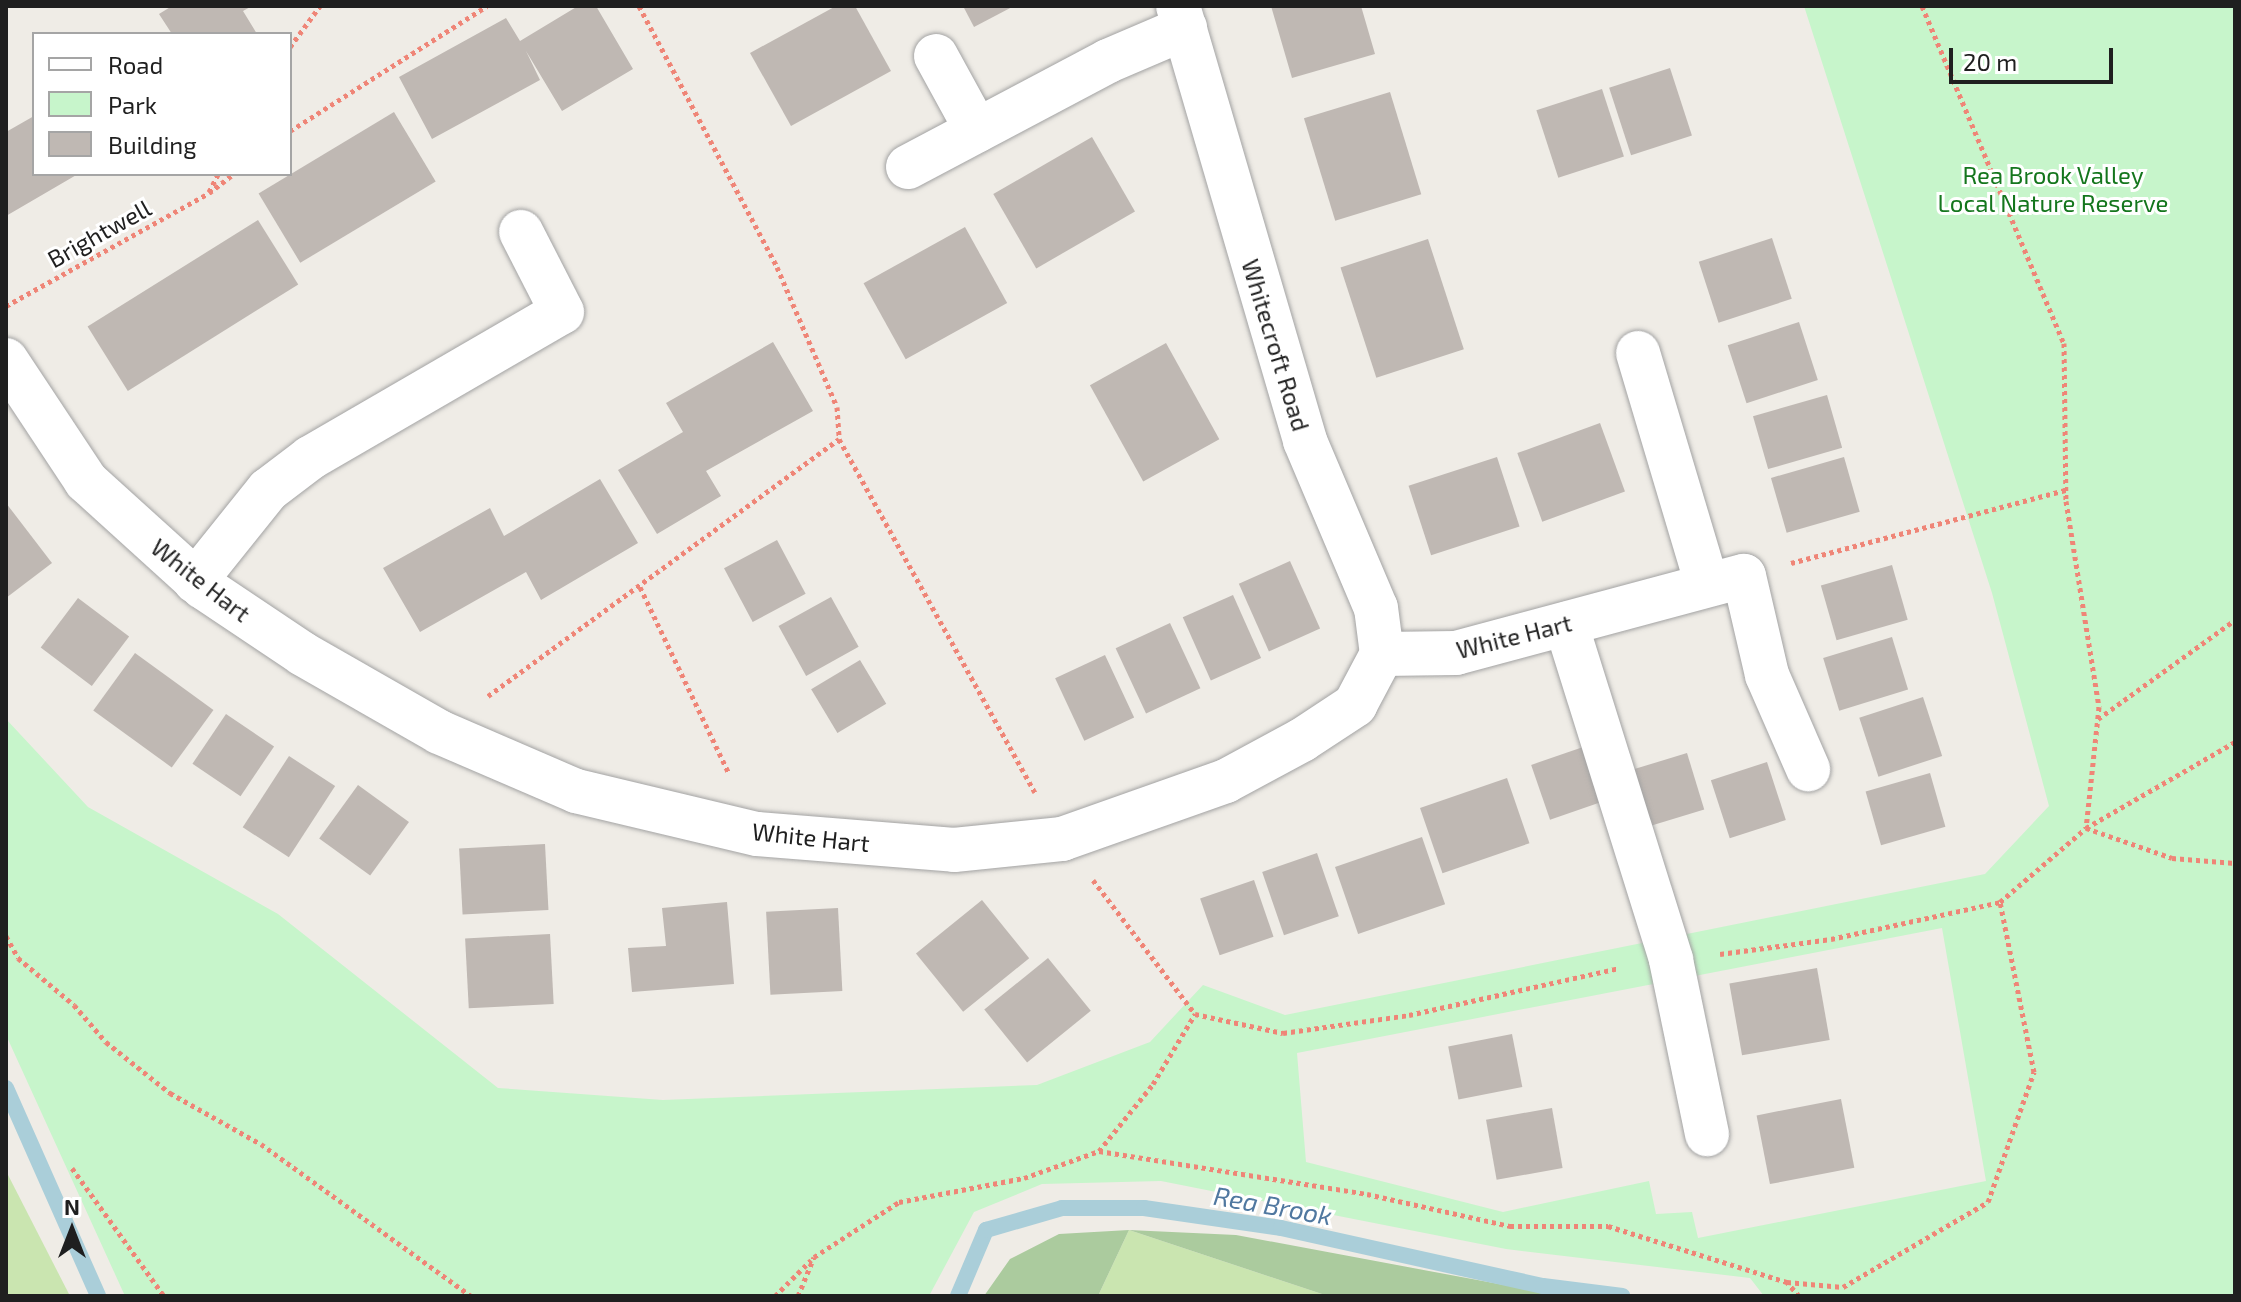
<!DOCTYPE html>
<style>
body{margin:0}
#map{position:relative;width:2241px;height:1302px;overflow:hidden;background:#efece6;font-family:"Exo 2",sans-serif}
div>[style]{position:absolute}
.grass>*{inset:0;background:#cae5b0}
.forest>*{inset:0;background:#abcb9e}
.park>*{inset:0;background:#c7f5cb}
.stream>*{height:16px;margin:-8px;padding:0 8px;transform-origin:8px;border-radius:8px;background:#aaced9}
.building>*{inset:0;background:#bfb8b3;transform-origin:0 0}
.path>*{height:5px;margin-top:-2.5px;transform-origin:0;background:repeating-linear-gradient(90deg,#ef8577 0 4px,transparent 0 8px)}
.roads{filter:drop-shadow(0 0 2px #a3a3a3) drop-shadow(0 0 2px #a3a3a3)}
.minor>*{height:44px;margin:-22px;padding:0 22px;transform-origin:22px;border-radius:22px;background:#fff}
span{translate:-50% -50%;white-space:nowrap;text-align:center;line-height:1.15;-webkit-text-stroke:6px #fff;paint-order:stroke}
.park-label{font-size:24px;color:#14761d}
.street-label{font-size:24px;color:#1f1f1f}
.water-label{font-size:26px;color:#5078a0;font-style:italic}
.frame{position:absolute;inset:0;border:8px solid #1f1f1f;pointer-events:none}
.legend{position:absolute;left:32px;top:32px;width:260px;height:144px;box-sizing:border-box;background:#fff;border:2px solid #a5a5a5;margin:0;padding:10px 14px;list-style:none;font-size:24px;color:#1f1f1f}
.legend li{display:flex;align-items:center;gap:16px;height:40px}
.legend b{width:40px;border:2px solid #a5a5a5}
.north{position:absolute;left:32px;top:1190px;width:80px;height:80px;-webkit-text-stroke:6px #fff;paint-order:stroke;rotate:0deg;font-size:22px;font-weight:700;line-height:32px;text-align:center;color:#1f1f1f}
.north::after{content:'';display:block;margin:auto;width:28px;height:36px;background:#1f1f1f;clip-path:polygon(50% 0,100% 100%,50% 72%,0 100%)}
.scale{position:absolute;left:1949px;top:48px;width:164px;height:36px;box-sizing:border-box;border:4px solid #1f1f1f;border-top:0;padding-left:10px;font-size:24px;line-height:28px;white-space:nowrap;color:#1f1f1f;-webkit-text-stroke:6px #fff;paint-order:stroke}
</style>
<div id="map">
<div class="grass">
<div style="clip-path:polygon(6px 1171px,70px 1296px,6px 1296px)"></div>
<div style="clip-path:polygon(1129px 1230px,1328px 1296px,1098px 1296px)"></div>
</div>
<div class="forest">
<div style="clip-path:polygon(1129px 1230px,1098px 1296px,984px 1296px,1010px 1259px,1059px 1234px,1129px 1230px,1236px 1235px,1563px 1296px,1328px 1296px)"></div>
</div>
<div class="park">
<div style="clip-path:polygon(evenodd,1804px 6px,2235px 6px,2235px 1296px,1764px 1296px,1750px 1278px,1506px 1249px,1161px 1181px,1042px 1184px,974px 1212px,929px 1296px,125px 1296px,6px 1035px,6px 719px,88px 807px,278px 914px,498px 1088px,663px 1100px,1037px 1085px,1150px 1042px,1203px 985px,1285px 1015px,1985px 874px,2049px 806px,1992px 593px,1804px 6px,1942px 928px,1986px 1181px,1698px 1238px,1692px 1212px,1656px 1214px,1649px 1181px,1503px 1212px,1306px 1162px,1297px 1053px,1942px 928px)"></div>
</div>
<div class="stream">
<div style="left:6px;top:1088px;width:227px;rotate:66.1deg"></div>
<div style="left:958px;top:1296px;width:72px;rotate:-67deg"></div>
<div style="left:986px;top:1230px;width:79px;rotate:-16.1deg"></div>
<div style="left:1062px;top:1208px;width:82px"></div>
<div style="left:1144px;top:1208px;width:138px;rotate:8.3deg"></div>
<div style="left:1281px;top:1228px;width:268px;rotate:12.5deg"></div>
<div style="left:1543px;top:1286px;width:80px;rotate:7.2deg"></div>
</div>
<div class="building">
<div style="clip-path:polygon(172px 6px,252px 6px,243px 11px,257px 34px,172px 34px,159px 14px)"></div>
<div style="clip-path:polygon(578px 6px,596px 6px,633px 69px,562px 111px,526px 51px,540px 80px,432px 139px,399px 77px,506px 18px,520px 41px)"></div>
<div style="clip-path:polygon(836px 6px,855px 6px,891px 71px,791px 126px,750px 53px)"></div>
<div style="clip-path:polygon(963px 6px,1014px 6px,974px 27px)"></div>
<div style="clip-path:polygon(1271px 6px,1361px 6px,1375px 54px,1292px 78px)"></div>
<div style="left:1670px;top:68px;width:71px;height:64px;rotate:72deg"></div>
<div style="left:1602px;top:89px;width:71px;height:69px;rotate:72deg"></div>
<div style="left:1390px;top:92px;width:107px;height:90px;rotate:73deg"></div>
<div style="left:394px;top:112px;width:81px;height:158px;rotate:59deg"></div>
<div style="clip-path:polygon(34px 116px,34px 174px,78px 174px,6px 216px,6px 132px)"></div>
<div style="left:1092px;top:137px;width:86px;height:114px;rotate:60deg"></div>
<div style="left:258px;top:220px;width:76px;height:201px;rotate:58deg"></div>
<div style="left:965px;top:227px;width:87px;height:116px;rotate:61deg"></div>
<div style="left:1772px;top:238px;width:64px;height:77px;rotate:72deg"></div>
<div style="left:1428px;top:239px;width:116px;height:92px;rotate:72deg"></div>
<div style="left:1799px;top:322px;width:61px;height:75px;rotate:72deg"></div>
<div style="clip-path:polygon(773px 342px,813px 411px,706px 471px,721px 496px,657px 534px,618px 470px,683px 432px,666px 403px)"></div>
<div style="left:1166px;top:343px;width:110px;height:87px;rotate:61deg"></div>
<div style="left:1827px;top:395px;width:55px;height:77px;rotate:74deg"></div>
<div style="left:1600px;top:423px;width:73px;height:88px;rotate:70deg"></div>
<div style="left:1497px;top:457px;width:73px;height:93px;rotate:72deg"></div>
<div style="left:1844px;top:457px;width:57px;height:76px;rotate:74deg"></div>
<div style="clip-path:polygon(600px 479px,638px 543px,541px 600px,526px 572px,420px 632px,383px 568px,490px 508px,504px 536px)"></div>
<div style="clip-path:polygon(6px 503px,52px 563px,6px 598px)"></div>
<div style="left:777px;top:540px;width:61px;height:60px;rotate:62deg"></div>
<div style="left:1290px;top:561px;width:74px;height:56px;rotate:66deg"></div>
<div style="left:1892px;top:565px;width:57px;height:74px;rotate:74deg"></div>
<div style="left:1233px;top:595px;width:69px;height:55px;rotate:66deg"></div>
<div style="left:831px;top:597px;width:57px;height:60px;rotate:61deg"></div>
<div style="left:78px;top:598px;width:64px;height:62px;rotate:37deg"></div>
<div style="left:1170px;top:623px;width:72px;height:60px;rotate:65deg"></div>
<div style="left:1892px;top:637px;width:55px;height:72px;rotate:73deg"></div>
<div style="left:135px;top:653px;width:97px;height:71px;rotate:36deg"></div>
<div style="left:1105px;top:655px;width:69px;height:55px;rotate:65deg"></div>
<div style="left:860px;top:660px;width:51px;height:57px;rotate:59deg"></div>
<div style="left:1923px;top:697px;width:62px;height:67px;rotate:72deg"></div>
<div style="left:226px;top:714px;width:58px;height:60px;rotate:34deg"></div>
<div style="left:1586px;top:746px;width:58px;height:58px;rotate:71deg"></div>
<div style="left:1687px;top:753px;width:59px;height:61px;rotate:73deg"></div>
<div style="left:289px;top:756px;width:55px;height:85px;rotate:33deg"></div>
<div style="left:1767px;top:762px;width:61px;height:59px;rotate:72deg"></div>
<div style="left:1930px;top:773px;width:56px;height:67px;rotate:74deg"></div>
<div style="left:1507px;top:778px;width:69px;height:92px;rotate:71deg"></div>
<div style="left:358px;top:785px;width:63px;height:66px;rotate:36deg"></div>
<div style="left:1422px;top:837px;width:71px;height:92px;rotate:71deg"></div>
<div style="left:545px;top:844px;width:66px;height:86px;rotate:87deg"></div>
<div style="left:1317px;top:853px;width:67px;height:58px;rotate:71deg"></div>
<div style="left:1254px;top:880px;width:60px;height:57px;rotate:71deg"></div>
<div style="left:982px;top:900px;width:75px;height:85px;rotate:51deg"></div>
<div style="clip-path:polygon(727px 902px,734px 984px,632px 992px,628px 948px,666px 946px,662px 908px)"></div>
<div style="left:838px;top:908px;width:83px;height:72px;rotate:87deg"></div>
<div style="left:550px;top:934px;width:70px;height:85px;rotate:87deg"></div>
<div style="left:1048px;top:958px;width:68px;height:82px;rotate:51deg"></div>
<div style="left:1817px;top:968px;width:73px;height:89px;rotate:80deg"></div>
<div style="left:1512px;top:1034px;width:54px;height:65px;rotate:79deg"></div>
<div style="left:1841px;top:1099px;width:70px;height:86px;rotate:79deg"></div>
<div style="left:1552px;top:1108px;width:61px;height:67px;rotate:80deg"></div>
</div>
<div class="path">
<div style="left:639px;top:6px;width:295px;rotate:62.1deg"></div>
<div style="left:777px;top:267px;width:152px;rotate:66.8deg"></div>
<div style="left:837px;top:407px;width:32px;rotate:86deg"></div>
<div style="left:839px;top:439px;width:404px;rotate:61deg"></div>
<div style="left:1922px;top:6px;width:366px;rotate:67.2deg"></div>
<div style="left:2064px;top:343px;width:158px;rotate:89.3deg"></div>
<div style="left:2066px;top:501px;width:209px;rotate:80.9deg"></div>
<div style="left:2099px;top:707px;width:122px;rotate:96.1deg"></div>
<div style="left:2086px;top:828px;width:91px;rotate:19.2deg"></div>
<div style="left:2172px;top:858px;width:63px;rotate:4.5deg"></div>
<div style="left:290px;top:47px;width:51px;rotate:-53.8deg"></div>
<div style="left:290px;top:131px;width:233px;rotate:-32.4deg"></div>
<div style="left:209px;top:192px;width:20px;rotate:-63deg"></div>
<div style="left:6px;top:306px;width:232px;rotate:-29.1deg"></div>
<div style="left:209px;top:193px;width:31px;rotate:-38deg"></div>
<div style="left:1791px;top:563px;width:285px;rotate:-14.9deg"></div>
<div style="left:640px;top:587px;width:207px;rotate:64.5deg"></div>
<div style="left:488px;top:696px;width:435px;rotate:-36.2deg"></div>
<div style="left:2098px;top:719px;width:169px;rotate:-35.9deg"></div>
<div style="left:1093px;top:880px;width:168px;rotate:52.7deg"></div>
<div style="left:1195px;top:1014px;width:90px;rotate:12.2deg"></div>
<div style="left:1283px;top:1033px;width:127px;rotate:-8.1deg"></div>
<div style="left:1409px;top:1015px;width:215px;rotate:-12.6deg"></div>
<div style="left:6px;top:936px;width:25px;rotate:61deg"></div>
<div style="left:18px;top:958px;width:73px;rotate:40deg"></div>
<div style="left:74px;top:1005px;width:49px;rotate:49.1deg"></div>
<div style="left:106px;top:1042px;width:82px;rotate:38.6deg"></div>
<div style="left:170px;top:1093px;width:104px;rotate:29.3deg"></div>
<div style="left:261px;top:1144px;width:259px;rotate:35.9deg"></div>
<div style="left:1720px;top:954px;width:112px;rotate:-7.7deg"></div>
<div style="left:1831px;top:939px;width:173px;rotate:-12.3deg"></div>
<div style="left:2000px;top:902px;width:113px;rotate:-40.7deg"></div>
<div style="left:2086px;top:828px;width:172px;rotate:-30deg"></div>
<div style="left:1099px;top:1151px;width:86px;rotate:-51.1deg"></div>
<div style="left:1153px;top:1084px;width:82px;rotate:-59deg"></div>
<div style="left:72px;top:1168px;width:158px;rotate:54.3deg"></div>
<div style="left:775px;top:1296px;width:51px;rotate:-45deg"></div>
<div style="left:798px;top:1296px;width:42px;rotate:-67.7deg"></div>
<div style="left:814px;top:1257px;width:101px;rotate:-32.9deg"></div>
<div style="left:899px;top:1202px;width:127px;rotate:-10.9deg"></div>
<div style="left:1024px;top:1178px;width:80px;rotate:-19.8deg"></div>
<div style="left:1099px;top:1151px;width:271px;rotate:9.1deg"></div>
<div style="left:1367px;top:1194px;width:147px;rotate:12.6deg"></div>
<div style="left:1510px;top:1226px;width:98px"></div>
<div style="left:1608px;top:1226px;width:188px;rotate:17.4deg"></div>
<div style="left:1799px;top:1296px;width:18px;rotate:-131deg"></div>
<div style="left:1787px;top:1282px;width:56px;rotate:5.1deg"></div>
<div style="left:1843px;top:1287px;width:168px;rotate:-30.4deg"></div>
<div style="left:1988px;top:1202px;width:138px;rotate:-70.5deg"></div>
<div style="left:2034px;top:1072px;width:173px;rotate:-101.3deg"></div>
</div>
<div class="roads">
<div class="minor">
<div style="left:1178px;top:6px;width:453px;rotate:73.7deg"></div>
<div style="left:1305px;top:441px;width:181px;rotate:67deg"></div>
<div style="left:1376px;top:608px;width:46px;rotate:82.6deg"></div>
<div style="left:936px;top:56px;width:85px;rotate:61.3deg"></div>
<div style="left:908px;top:167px;width:226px;rotate:-27.9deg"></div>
<div style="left:1108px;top:61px;width:84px;rotate:-23.2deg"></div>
<div style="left:1638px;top:353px;width:241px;rotate:73.4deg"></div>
<div style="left:6px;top:360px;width:145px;rotate:56.5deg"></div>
<div style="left:86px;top:481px;width:158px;rotate:42.2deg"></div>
<div style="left:203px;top:587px;width:120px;rotate:33.8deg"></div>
<div style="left:303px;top:654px;width:157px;rotate:29.8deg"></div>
<div style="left:439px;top:732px;width:149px;rotate:23.3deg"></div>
<div style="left:576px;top:791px;width:186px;rotate:13.4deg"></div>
<div style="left:757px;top:834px;width:198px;rotate:4.6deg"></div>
<div style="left:954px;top:850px;width:109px;rotate:-5.8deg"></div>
<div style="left:1062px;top:839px;width:174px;rotate:-19.5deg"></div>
<div style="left:1226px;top:781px;width:86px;rotate:-28.3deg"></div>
<div style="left:1302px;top:740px;width:64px;rotate:-33.4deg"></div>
<div style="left:1355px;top:705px;width:58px;rotate:-62.1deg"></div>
<div style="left:195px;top:581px;width:117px;rotate:-51.3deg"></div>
<div style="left:268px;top:490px;width:53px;rotate:-37.3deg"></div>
<div style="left:310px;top:458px;width:291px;rotate:-30.1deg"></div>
<div style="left:562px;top:312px;width:90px;rotate:-117.1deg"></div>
<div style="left:1566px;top:624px;width:352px;rotate:72.6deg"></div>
<div style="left:1671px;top:960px;width:178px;rotate:78.3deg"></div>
<div style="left:1382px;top:654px;width:74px;rotate:-0.8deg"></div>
<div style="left:1456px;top:653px;width:298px;rotate:-15deg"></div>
<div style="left:1744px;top:576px;width:102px;rotate:76.9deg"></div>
<div style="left:1767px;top:675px;width:103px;rotate:66.4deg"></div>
</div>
</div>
<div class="park-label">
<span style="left:2053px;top:189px">Rea Brook Valley<br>Local Nature Reserve</span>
</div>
<div class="street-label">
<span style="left:99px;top:233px;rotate:-29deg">Brightwell</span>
<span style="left:1276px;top:345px;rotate:73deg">Whitecroft Road</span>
<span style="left:201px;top:580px;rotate:38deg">White Hart</span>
<span style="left:1514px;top:636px;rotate:-14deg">White Hart</span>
<span style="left:811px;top:837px;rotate:6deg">White Hart</span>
</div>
<div class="water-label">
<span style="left:1273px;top:1205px;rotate:10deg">Rea Brook</span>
</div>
<div class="frame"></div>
<ul class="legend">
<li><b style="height:10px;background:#fff"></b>Road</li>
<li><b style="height:22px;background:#c7f5cb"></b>Park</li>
<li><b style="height:22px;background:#bfb8b3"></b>Building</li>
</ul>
<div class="north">N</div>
<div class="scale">20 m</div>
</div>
